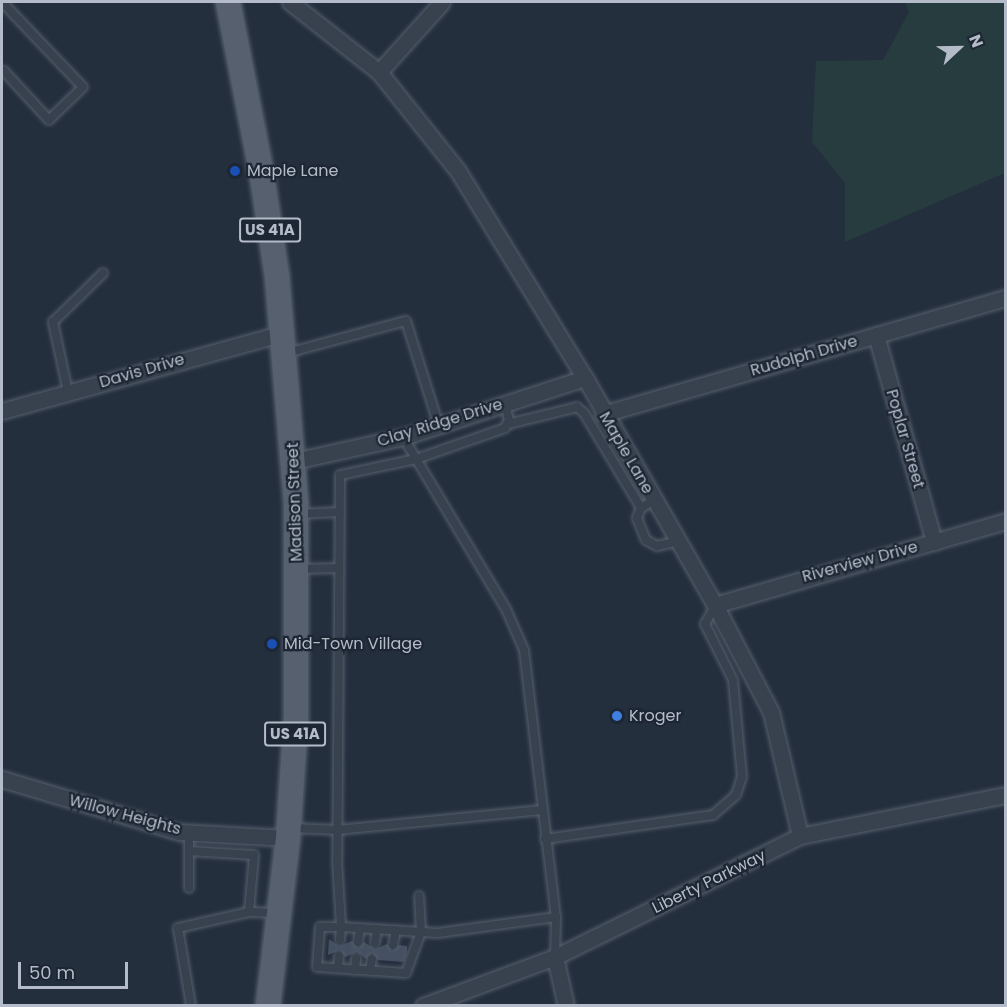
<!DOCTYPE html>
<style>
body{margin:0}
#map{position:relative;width:1007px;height:1007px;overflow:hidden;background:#242f3e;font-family:Poppins,sans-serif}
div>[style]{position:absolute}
.green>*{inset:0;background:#263c3f}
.building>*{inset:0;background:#455162}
.roads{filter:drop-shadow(0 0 2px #565f6c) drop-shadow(0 0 2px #565f6c)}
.lane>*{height:8px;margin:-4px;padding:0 4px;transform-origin:4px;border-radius:4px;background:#38414e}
.street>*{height:15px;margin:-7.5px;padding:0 7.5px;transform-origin:7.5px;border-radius:7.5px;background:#38414e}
.primary>*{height:24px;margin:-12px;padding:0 12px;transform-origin:12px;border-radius:12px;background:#56606e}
.dots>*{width:16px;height:16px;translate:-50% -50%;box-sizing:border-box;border:3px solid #1d2633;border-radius:50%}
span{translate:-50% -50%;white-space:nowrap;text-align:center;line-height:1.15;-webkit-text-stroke:4.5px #1d2633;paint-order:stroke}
.shield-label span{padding:2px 4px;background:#1d2633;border:2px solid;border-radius:4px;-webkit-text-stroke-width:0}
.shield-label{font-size:15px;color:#b4bcc9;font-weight:700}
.poi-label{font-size:16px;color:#b4bcc9}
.left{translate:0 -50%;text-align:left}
.street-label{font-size:16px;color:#b4bcc9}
.frame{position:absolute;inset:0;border:3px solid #b4bcc9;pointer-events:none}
.north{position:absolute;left:929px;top:18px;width:60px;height:60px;-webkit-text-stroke:4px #1d2633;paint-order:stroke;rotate:68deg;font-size:16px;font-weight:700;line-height:24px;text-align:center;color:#b4bcc9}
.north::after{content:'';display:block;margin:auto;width:21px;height:27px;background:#b4bcc9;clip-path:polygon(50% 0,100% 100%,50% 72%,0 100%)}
.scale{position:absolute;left:18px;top:962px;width:110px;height:27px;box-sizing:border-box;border:3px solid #b4bcc9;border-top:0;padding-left:8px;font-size:18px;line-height:21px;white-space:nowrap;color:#b4bcc9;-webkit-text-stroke:4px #1d2633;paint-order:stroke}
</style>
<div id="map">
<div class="green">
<div style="clip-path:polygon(905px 2px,1005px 2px,1005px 173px,845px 242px,845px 183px,812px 142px,816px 61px,883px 60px,909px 12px)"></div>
</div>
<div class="building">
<div style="clip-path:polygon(329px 939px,339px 946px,352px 941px,358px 948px,364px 942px,375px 949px,387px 944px,392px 951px,399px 945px,407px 946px,407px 953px,404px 962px,378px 960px,372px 953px,366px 959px,357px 952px,345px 957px,340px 950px,328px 955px)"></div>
</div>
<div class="roads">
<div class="lane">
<div style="left:2px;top:2px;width:117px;rotate:46.4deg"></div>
<div style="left:83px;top:87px;width:47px;rotate:135.9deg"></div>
<div style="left:49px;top:120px;width:67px;rotate:-132.6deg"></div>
<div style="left:287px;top:353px;width:123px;rotate:-15.1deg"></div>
<div style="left:406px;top:321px;width:110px;rotate:72.6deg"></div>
<div style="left:68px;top:392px;width:72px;rotate:-102.1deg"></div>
<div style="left:53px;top:322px;width:70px;rotate:-44.4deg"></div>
<div style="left:505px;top:404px;width:16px;rotate:76deg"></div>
<div style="left:509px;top:420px;width:9px;rotate:117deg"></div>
<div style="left:505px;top:428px;width:94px;rotate:160.8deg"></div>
<div style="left:416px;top:459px;width:78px;rotate:168.1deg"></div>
<div style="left:340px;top:475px;width:384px;rotate:90.4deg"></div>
<div style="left:337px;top:859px;width:68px;rotate:86.6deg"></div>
<div style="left:341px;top:927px;width:97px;rotate:3.5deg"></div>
<div style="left:438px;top:933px;width:119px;rotate:-7.7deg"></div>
<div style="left:508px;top:424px;width:71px;rotate:-13.8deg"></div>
<div style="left:577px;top:407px;width:9px;rotate:41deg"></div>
<div style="left:584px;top:413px;width:111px;rotate:59deg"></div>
<div style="left:403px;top:437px;width:200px;rotate:59.1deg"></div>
<div style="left:506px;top:609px;width:45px;rotate:66.3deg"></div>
<div style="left:524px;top:650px;width:269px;rotate:83.2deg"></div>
<div style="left:556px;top:917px;width:40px;rotate:91.4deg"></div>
<div style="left:654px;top:500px;width:15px;rotate:148deg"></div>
<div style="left:641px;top:508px;width:11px;rotate:112deg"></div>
<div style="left:637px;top:518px;width:24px;rotate:68deg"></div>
<div style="left:646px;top:540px;width:13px;rotate:29deg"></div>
<div style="left:657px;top:546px;width:22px;rotate:-13deg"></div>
<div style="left:298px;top:514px;width:42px;rotate:-2.7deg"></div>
<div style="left:299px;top:569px;width:40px;rotate:-1.4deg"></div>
<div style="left:293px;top:828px;width:44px;rotate:2.6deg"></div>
<div style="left:337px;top:830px;width:206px;rotate:-5.6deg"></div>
<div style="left:189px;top:832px;width:56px;rotate:90deg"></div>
<div style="left:545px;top:839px;width:170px;rotate:-8.1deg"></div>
<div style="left:713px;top:815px;width:30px;rotate:-41deg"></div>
<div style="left:736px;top:795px;width:19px;rotate:-72deg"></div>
<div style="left:742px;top:777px;width:97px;rotate:-95.3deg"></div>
<div style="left:733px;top:680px;width:63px;rotate:-116.6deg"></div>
<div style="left:705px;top:624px;width:21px;rotate:-61deg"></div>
<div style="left:189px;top:851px;width:65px;rotate:3.5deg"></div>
<div style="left:254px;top:855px;width:57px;rotate:95deg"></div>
<div style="left:249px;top:912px;width:73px;rotate:167.3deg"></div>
<div style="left:178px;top:928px;width:79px;rotate:80.5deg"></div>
<div style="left:249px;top:912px;width:28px;rotate:2deg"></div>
<div style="left:340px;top:940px;width:13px;rotate:-86deg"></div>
<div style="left:341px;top:927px;width:21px;rotate:180deg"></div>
<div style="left:320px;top:927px;width:40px;rotate:94.3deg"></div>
<div style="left:317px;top:967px;width:89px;rotate:3.9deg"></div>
<div style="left:406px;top:973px;width:44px;rotate:-69.9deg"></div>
<div style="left:421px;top:932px;width:36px;rotate:-93deg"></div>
<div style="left:358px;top:942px;width:14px;rotate:-82deg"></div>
<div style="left:375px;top:943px;width:14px;rotate:-82deg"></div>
<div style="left:393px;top:945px;width:15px;rotate:-79deg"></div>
<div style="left:338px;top:968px;width:12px;rotate:-85deg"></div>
<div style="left:355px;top:970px;width:12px;rotate:-85deg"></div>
<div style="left:370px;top:971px;width:12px;rotate:-81deg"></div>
</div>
<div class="street">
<div style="left:290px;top:2px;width:113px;rotate:38.2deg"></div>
<div style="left:379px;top:72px;width:127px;rotate:51.4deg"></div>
<div style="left:458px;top:171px;width:243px;rotate:58.5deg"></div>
<div style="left:585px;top:378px;width:262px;rotate:60.2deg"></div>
<div style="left:715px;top:605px;width:121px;rotate:62.4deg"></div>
<div style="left:771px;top:712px;width:127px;rotate:76.8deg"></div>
<div style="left:379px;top:72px;width:94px;rotate:-48deg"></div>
<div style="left:876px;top:335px;width:215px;rotate:74.3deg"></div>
<div style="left:2px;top:411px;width:292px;rotate:-15.5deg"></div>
<div style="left:603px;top:414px;width:419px;rotate:-16.1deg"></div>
<div style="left:294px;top:461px;width:112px;rotate:-12.4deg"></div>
<div style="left:403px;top:437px;width:191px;rotate:-18deg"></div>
<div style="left:715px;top:605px;width:303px;rotate:-16.1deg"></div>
<div style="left:2px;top:779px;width:185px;rotate:16.7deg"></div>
<div style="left:179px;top:832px;width:109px;rotate:3.2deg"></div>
<div style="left:555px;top:957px;width:50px;rotate:77.3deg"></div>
<div style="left:423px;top:1006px;width:141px;rotate:-20.4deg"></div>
<div style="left:555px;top:957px;width:273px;rotate:-26.3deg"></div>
<div style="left:800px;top:836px;width:210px;rotate:-11.3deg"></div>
</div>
<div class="primary">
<div style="left:228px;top:2px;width:177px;rotate:78.9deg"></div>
<div style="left:262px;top:176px;width:101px;rotate:81.5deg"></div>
<div style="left:277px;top:276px;width:229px;rotate:85.2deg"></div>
<div style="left:296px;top:504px;width:214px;rotate:90deg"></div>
<div style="left:296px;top:718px;width:120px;rotate:93.8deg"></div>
<div style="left:288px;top:838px;width:169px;rotate:96.8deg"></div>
</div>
</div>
<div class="dots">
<div style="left:235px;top:171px;background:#1a4fb4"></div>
<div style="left:272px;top:644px;background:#1a4fb4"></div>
<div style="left:617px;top:716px;background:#3f7fe0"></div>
</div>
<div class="shield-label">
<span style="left:270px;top:230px">US 41A</span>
<span style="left:295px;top:734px">US 41A</span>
</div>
<div class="poi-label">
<span class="left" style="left:247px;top:171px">Maple Lane</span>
<span class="left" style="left:284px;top:644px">Mid-Town Village</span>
<span class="left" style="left:629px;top:716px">Kroger</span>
</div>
<div class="street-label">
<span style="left:804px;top:356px;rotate:-16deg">Rudolph Drive</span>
<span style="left:142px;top:371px;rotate:-16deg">Davis Drive</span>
<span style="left:440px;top:423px;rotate:-17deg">Clay Ridge Drive</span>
<span style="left:905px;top:439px;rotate:74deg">Poplar Street</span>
<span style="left:626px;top:453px;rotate:60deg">Maple Lane</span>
<span style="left:295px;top:502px;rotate:-92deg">Madison Street</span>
<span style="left:860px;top:562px;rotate:-15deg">Riverview Drive</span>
<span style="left:125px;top:815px;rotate:15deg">Willow Heights</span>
<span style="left:709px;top:882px;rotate:-26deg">Liberty Parkway</span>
</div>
<div class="frame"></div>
<div class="north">N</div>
<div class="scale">50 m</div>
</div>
